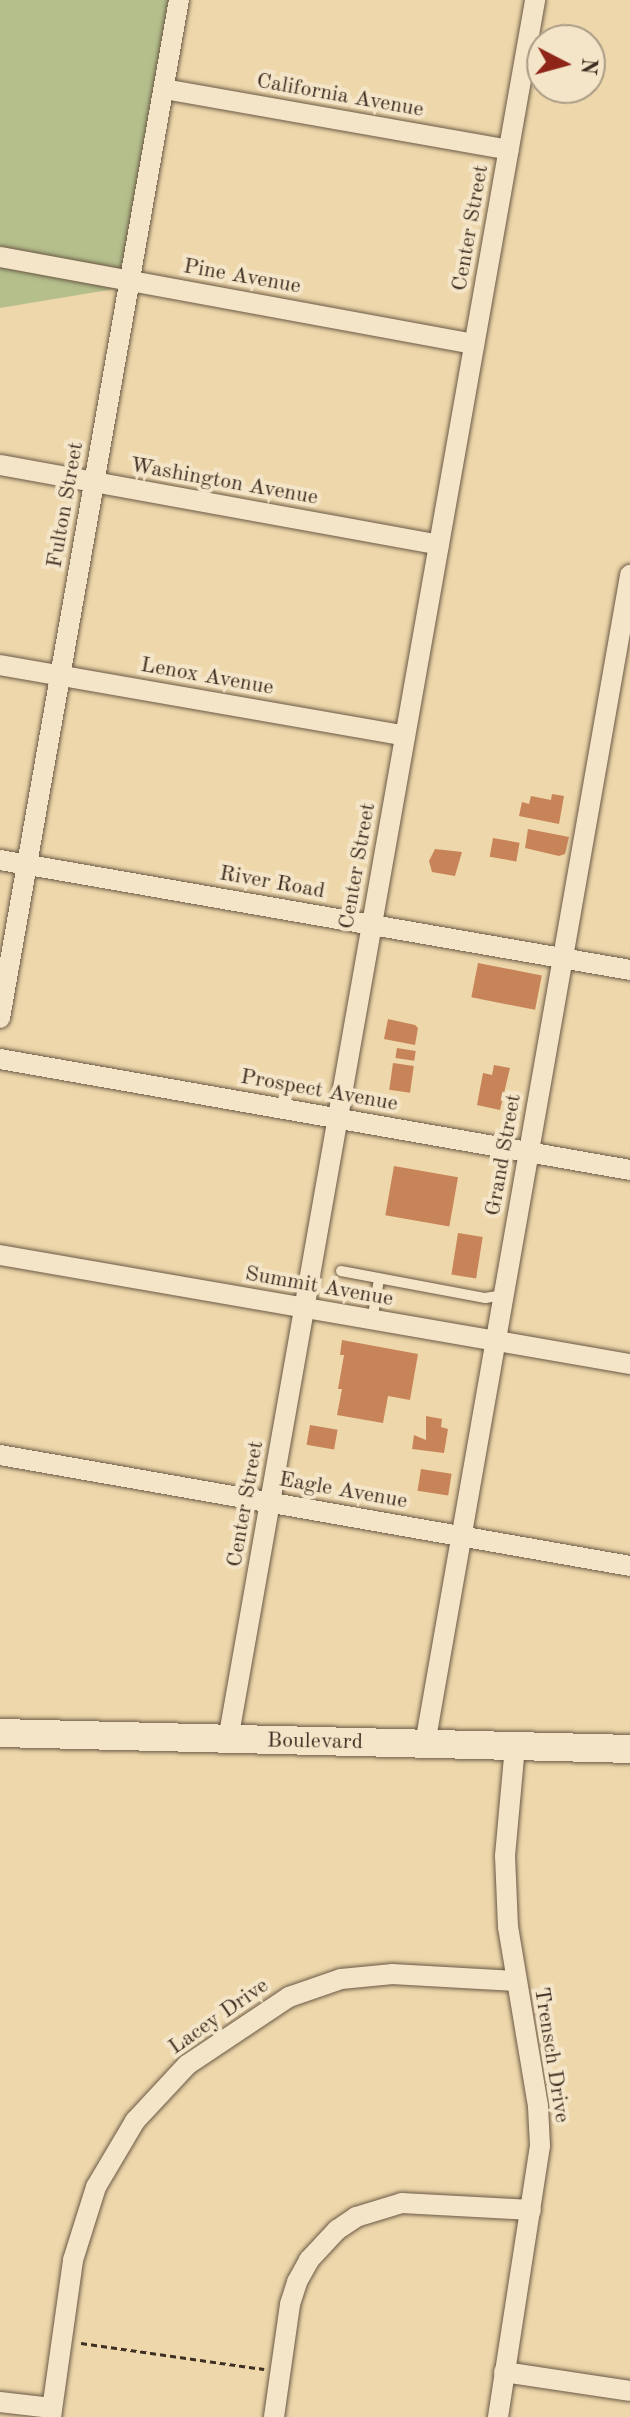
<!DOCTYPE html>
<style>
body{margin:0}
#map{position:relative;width:630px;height:2417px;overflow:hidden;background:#eed7ab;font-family:"Old Standard TT",serif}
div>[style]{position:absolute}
.green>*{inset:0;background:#b4bf8c}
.building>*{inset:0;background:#c78458;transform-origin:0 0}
.path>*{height:3px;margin-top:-1.5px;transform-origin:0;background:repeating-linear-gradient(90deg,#3e2f23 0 6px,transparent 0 10px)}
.roads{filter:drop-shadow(0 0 2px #6a5945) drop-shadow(0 0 2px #6a5945)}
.lane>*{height:10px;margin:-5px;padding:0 5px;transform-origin:5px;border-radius:5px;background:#f4e5c8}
.street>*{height:20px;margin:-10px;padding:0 10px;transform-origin:10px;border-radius:10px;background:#f4e5c8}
.secondary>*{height:28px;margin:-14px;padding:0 14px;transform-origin:14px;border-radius:14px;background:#f4e5c8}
span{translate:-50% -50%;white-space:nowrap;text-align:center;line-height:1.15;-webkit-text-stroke:8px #f4e5c8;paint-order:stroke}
.street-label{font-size:22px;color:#3e2f23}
.north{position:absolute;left:526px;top:24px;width:80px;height:80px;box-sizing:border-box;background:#f4e5c8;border:2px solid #ab9c86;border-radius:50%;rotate:96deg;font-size:22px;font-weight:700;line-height:32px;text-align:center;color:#3e2f23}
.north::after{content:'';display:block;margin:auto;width:28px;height:36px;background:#8f2418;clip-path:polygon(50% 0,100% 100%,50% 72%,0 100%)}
</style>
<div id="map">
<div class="green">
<div style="clip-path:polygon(0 0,185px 0,138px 285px,0 308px)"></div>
</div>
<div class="building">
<div style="clip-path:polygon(552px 794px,564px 796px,559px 824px,519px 816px,522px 802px,529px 804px,531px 796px,551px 800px)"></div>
<div style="clip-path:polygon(528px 829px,569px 837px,565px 854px,559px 856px,525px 848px)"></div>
<div style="left:493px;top:838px;width:27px;height:19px;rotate:10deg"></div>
<div style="clip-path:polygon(435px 849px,462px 852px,455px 876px,432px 872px,429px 861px)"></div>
<div style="left:478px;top:963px;width:65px;height:35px;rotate:11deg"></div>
<div style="clip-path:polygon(388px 1019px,415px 1025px,418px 1028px,415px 1045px,384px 1039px)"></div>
<div style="left:397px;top:1048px;width:19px;height:10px;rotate:9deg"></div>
<div style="left:393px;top:1063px;width:21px;height:27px;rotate:8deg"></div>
<div style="clip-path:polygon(494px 1065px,510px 1068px,500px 1110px,477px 1105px,483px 1073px,492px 1075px)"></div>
<div style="left:394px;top:1166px;width:65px;height:50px;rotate:10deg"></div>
<div style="left:458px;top:1233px;width:25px;height:42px;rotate:9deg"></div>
<div style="clip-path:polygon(342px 1340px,418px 1354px,410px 1400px,388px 1396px,383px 1423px,337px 1415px,342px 1389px,338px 1389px,344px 1355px,340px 1355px)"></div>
<div style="clip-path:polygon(426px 1416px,442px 1419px,441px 1427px,448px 1429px,444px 1453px,412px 1449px,414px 1435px,426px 1440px)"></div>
<div style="left:310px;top:1425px;width:28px;height:20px;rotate:10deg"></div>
<div style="left:421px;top:1469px;width:31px;height:22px;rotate:9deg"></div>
</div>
<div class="path">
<div style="left:81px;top:2343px;width:185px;rotate:8.1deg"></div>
</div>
<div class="roads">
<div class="lane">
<div style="left:341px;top:1271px;width:147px;rotate:10.6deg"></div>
<div style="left:485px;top:1298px;width:18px;rotate:-9deg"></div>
<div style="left:372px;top:1321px;width:43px;rotate:-80.5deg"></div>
</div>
<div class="street">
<div style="left:164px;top:89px;width:350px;rotate:10deg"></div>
<div style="left:0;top:257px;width:482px;rotate:10.4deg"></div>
<div style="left:0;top:465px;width:446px;rotate:10.3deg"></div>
<div style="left:0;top:665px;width:411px;rotate:9.9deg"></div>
<div style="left:0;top:860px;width:640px;rotate:9.9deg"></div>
<div style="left:0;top:1018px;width:1034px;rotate:-80.03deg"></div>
<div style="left:0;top:1059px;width:640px;rotate:9.99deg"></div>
<div style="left:0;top:1255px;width:639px;rotate:9.82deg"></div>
<div style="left:0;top:1455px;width:640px;rotate:9.99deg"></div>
<div style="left:228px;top:1740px;width:1767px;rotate:-79.99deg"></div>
<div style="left:425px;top:1744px;width:1187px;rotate:-80.05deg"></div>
<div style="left:504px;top:2372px;width:127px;rotate:8.6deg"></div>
<div style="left:0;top:2402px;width:52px;rotate:6.6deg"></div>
<div style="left:51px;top:2417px;width:159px;rotate:-82deg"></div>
<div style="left:73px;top:2260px;width:77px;rotate:-72.5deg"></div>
<div style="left:96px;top:2187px;width:77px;rotate:-59.4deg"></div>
<div style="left:135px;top:2121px;width:76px;rotate:-47.1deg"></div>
<div style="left:187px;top:2065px;width:123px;rotate:-33.7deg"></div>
<div style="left:289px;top:1997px;width:55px;rotate:-19.1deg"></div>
<div style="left:341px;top:1979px;width:52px;rotate:-5.5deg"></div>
<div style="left:393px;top:1974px;width:122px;rotate:3.3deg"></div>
<div style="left:274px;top:2417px;width:114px;rotate:-81.9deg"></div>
<div style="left:290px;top:2304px;width:23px;rotate:-72deg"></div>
<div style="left:297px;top:2282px;width:25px;rotate:-61deg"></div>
<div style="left:309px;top:2260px;width:41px;rotate:-47deg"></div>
<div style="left:337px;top:2230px;width:23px;rotate:-34deg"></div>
<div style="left:356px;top:2217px;width:48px;rotate:-16.9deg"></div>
<div style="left:402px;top:2203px;width:129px;rotate:3.1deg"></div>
<div style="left:498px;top:2417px;width:274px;rotate:-81.2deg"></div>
<div style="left:540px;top:2146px;width:40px;rotate:-92.9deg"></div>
<div style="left:538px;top:2106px;width:181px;rotate:-99.5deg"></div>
<div style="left:508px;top:1927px;width:71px;rotate:-92.4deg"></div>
<div style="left:505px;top:1856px;width:109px;rotate:-84.8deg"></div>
</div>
<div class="secondary">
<div style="left:0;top:1733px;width:630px;rotate:1.45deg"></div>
</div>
</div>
<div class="street-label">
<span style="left:340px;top:96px;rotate:10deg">California Avenue</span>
<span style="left:471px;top:228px;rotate:-80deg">Center Street</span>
<span style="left:242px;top:277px;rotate:10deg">Pine Avenue</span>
<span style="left:224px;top:482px;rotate:10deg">Washington Avenue</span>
<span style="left:66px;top:505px;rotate:-80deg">Fulton Street</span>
<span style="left:207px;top:677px;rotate:10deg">Lenox Avenue</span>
<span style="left:358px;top:866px;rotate:-80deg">Center Street</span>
<span style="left:272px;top:883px;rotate:10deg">River Road</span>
<span style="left:319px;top:1091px;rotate:10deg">Prospect Avenue</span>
<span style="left:504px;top:1155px;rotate:-80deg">Grand Street</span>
<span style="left:319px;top:1287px;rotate:10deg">Summit Avenue</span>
<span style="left:343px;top:1491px;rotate:10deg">Eagle Avenue</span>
<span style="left:246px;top:1504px;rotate:-80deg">Center Street</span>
<span style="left:315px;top:1742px;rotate:1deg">Boulevard</span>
<span style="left:219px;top:2017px;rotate:-35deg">Lacey Drive</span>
<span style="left:551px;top:2055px;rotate:81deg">Trensch Drive</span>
</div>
<div class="north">N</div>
</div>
